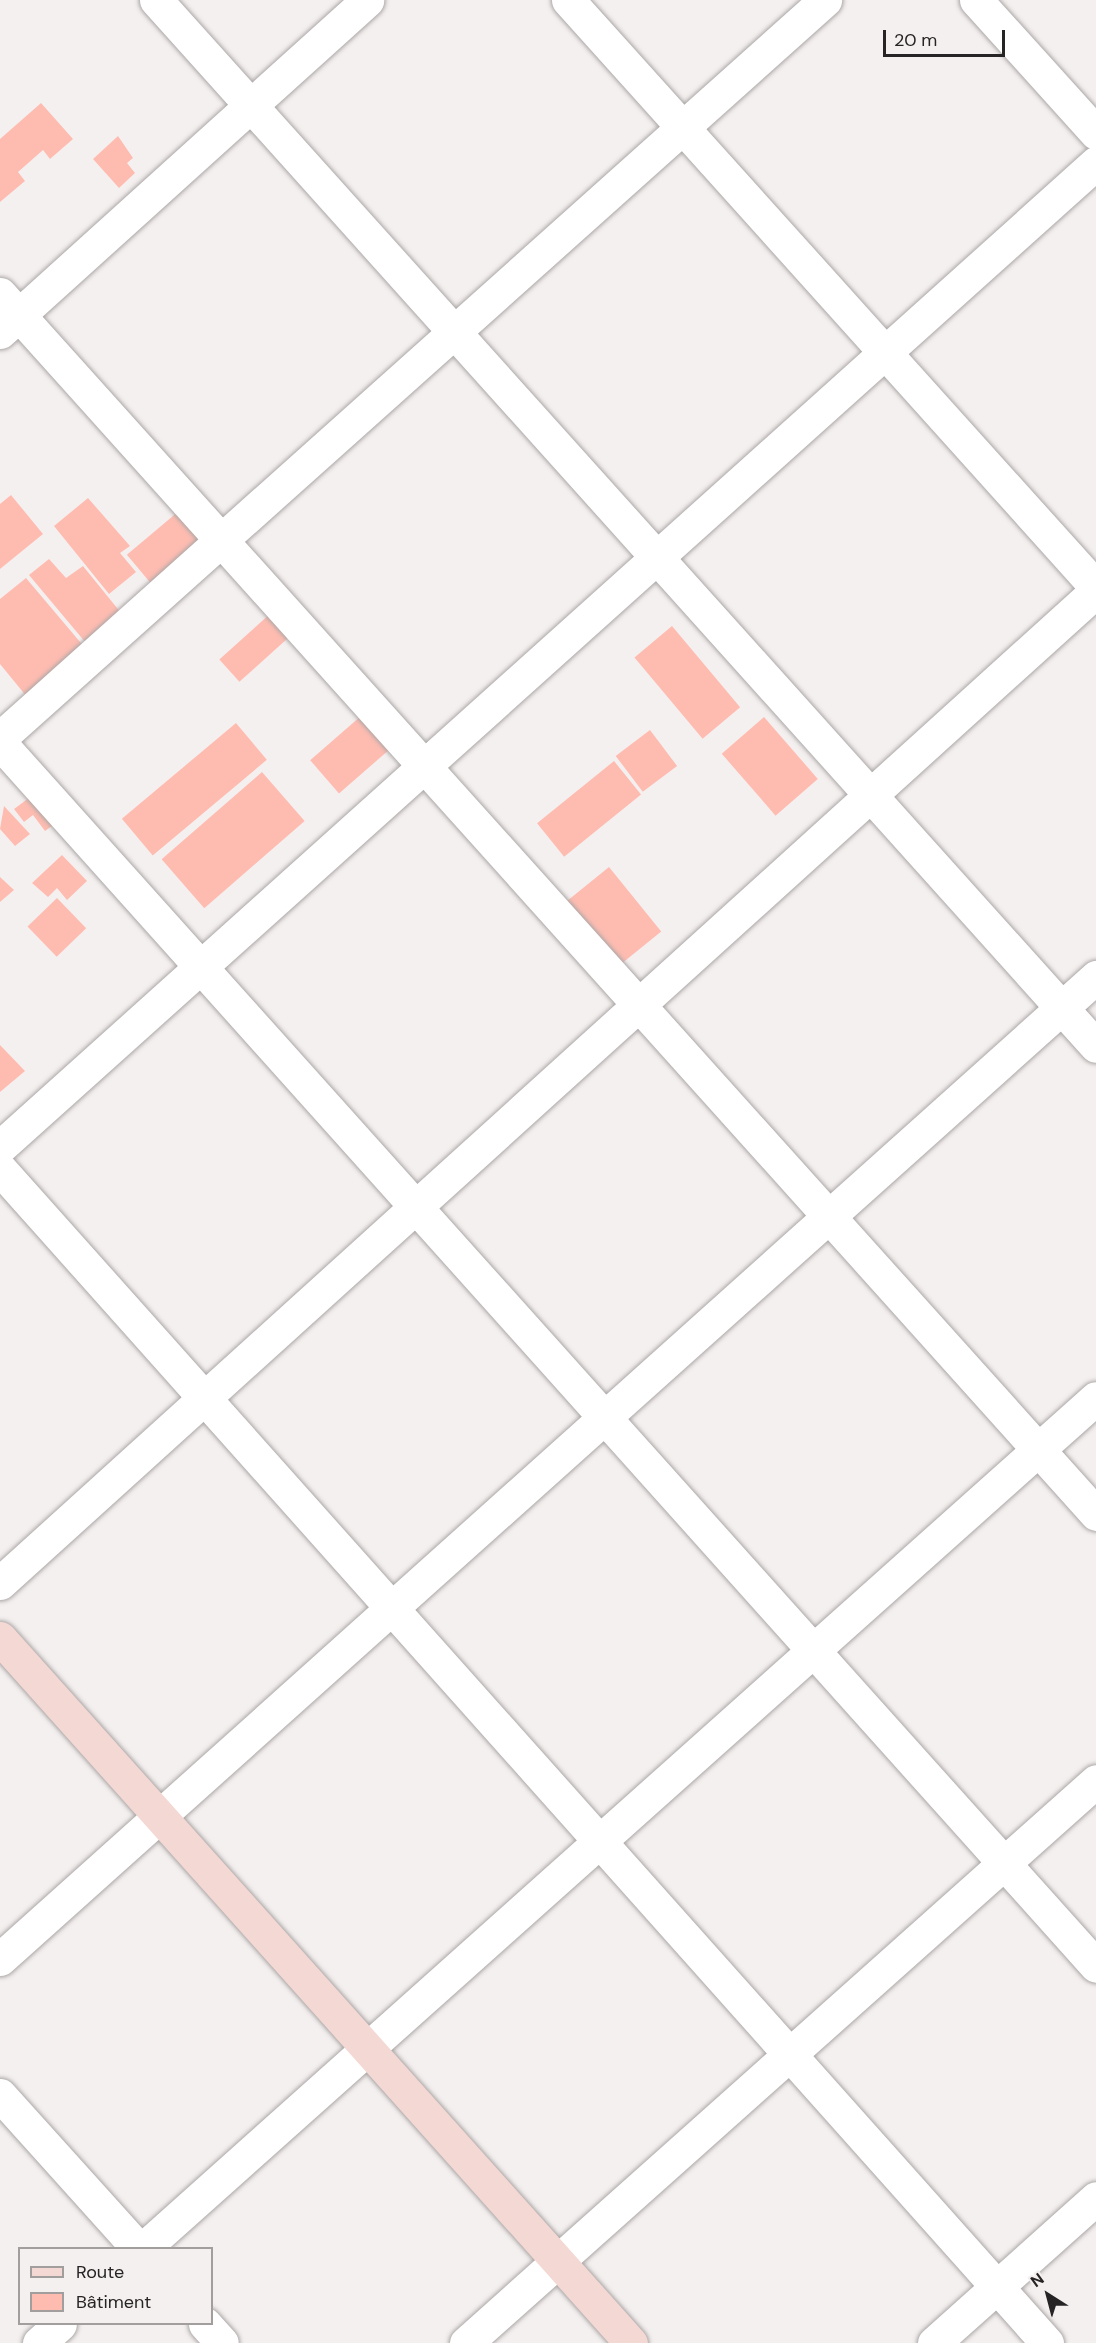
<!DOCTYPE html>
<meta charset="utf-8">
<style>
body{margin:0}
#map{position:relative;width:1096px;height:2343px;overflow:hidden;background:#f5f0f0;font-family:"DM Sans",sans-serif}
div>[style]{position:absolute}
.building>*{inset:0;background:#febcb1;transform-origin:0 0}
.roads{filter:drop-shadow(0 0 2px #aba7a6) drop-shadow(0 0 2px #aba7a6)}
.street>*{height:33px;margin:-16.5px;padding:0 16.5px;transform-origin:16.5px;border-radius:16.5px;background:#fff}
.secondary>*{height:33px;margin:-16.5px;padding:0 16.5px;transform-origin:16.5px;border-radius:16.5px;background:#f4d8d4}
span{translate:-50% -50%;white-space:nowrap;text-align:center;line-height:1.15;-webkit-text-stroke:4.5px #f5f0f0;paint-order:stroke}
.legend{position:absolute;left:18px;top:2247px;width:195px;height:78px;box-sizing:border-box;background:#f5f0f0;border:2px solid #a29e9e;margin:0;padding:8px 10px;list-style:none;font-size:18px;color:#262424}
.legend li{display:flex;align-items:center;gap:12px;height:30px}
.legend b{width:30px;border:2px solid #a29e9e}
.north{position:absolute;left:1018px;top:2265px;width:60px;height:60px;-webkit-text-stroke:4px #f5f0f0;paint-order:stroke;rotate:324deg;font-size:16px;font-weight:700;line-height:24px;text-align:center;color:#262424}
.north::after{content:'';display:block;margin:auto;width:21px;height:27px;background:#262424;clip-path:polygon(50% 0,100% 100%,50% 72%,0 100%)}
.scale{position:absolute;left:883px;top:30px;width:122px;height:27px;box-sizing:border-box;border:3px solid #262424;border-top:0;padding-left:8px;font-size:18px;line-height:21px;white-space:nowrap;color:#262424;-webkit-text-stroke:4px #f5f0f0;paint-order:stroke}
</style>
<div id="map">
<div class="building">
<div style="clip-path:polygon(41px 103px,73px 139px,50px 159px,43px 150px,18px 172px,25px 181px,0 202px,0 139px)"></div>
<div style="clip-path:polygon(118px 136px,133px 158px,127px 163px,135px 173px,119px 188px,93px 159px)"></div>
<div style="clip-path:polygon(11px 495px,43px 534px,0 569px,0 504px)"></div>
<div style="clip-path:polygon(88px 498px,130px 546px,120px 553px,136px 572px,109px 594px,54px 526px)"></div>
<div style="left:192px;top:500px;width:48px;height:85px;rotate:50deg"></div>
<div style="clip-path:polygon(49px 559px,66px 578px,83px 566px,126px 619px,91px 649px,29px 575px)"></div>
<div style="clip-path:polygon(26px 578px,86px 649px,27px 697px,0 664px,0 599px)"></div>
<div style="left:281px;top:604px;width:30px;height:83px;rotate:48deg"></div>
<div style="left:672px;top:626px;width:106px;height:49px;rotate:50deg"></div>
<div style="left:369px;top:709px;width:44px;height:78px;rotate:49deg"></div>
<div style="left:764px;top:717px;width:82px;height:56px;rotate:49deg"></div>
<div style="left:236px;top:723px;width:48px;height:149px;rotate:50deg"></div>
<div style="left:650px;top:730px;width:45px;height:43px;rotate:53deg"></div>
<div style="left:614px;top:761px;width:43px;height:99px;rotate:51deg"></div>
<div style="left:262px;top:772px;width:65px;height:133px;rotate:49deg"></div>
<div style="clip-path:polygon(37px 792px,60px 820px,45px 831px,33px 815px,24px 822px,14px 809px)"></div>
<div style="clip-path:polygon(4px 806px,30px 834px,15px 846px,0 829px)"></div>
<div style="clip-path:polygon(62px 855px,87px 881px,67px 900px,57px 888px,48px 897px,32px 883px)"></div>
<div style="left:609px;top:867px;width:83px;height:56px;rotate:51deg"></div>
<div style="clip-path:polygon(0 877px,14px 890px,0 902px)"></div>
<div style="left:57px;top:898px;width:42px;height:41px;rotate:46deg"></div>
<div style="clip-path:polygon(0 1045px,25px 1071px,0 1092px)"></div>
</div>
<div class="roads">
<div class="street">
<div style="left:156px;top:0;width:1406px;rotate:48.06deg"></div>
<div style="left:568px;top:0;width:790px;rotate:48.03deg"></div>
<div style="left:976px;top:0;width:179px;rotate:47.9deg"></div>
<div style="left:0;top:294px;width:1640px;rotate:48.06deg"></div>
<div style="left:0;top:332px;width:495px;rotate:-42.1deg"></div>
<div style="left:0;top:738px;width:1107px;rotate:-41.81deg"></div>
<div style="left:0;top:743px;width:1642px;rotate:48.13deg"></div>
<div style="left:0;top:1147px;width:1473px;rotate:-41.92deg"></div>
<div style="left:0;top:1169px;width:1573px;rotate:48.27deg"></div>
<div style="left:0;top:1583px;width:1478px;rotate:-42.15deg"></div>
<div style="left:0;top:1959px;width:1472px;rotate:-41.86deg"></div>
<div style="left:0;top:2095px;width:206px;rotate:48deg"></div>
<div style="left:144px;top:2248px;width:1276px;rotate:-41.76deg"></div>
<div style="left:205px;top:2324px;width:25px;rotate:48deg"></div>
<div style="left:39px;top:2343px;width:28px;rotate:-42deg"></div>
<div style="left:466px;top:2343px;width:844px;rotate:-41.73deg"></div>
<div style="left:934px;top:2343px;width:217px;rotate:-41.8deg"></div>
</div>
<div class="secondary">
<div style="left:0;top:1638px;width:946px;rotate:48.17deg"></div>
</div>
</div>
<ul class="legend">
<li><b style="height:8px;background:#f4d8d4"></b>Route</li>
<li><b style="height:16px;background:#febcb1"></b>Bâtiment</li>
</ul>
<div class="north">N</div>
<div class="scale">20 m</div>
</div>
